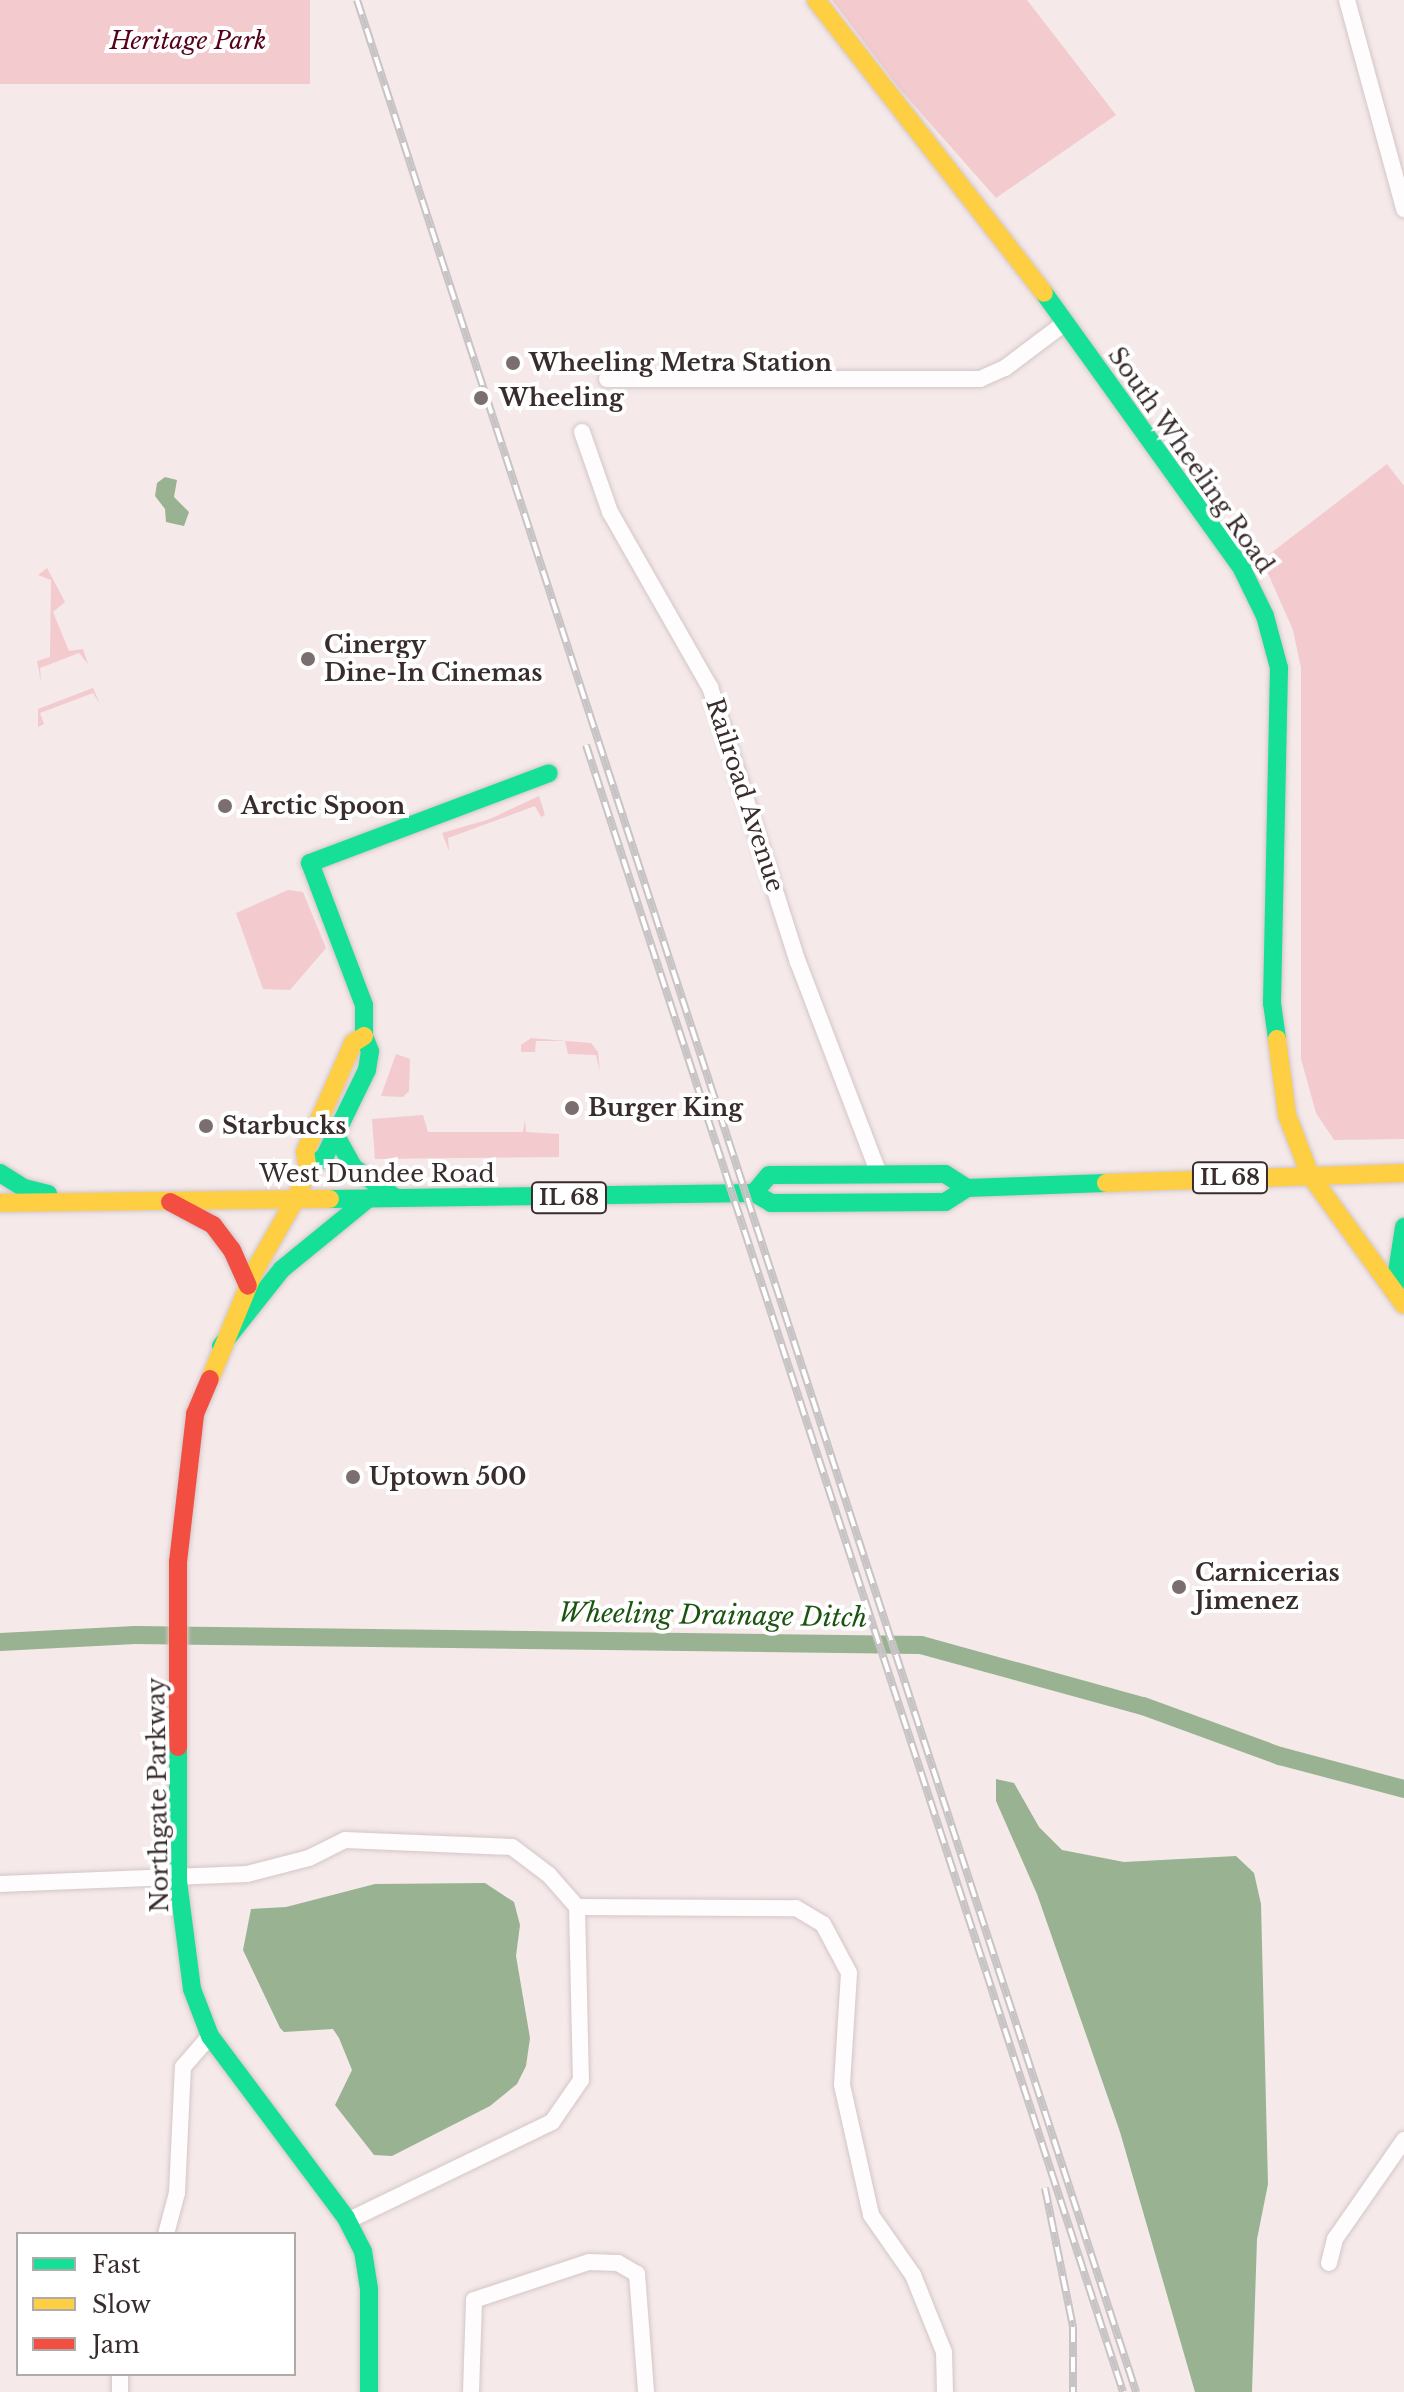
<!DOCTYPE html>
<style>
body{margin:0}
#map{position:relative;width:1404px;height:2392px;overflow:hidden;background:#f5e9ea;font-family:"Libre Baskerville",serif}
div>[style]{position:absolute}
.green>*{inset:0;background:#f3cace;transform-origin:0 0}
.water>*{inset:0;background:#99b291;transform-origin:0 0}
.canal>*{height:18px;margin:-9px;padding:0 9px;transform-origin:9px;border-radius:9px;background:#99b291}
.roads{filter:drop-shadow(0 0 2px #d3c6c7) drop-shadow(0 0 2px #d3c6c7)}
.street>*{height:16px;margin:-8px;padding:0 8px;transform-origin:8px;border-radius:8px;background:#fefcfc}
.fast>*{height:18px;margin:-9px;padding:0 9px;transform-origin:9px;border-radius:9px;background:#16e098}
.slow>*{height:18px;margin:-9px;padding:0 9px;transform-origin:9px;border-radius:9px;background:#ffcf43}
.jam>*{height:18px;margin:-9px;padding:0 9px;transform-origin:9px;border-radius:9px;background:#f24e42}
.rail>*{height:8px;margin-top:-4px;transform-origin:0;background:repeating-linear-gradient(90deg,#fff 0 15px,#c8c4c5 0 30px);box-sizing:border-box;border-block:2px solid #c8c4c5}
.dots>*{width:22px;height:22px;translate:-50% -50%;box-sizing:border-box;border:4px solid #fff;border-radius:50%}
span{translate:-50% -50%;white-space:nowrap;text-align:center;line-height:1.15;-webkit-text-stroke:8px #fff;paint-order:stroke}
.shield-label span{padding:2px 6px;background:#fff;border:2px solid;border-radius:6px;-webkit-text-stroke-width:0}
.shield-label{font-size:22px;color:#392c2d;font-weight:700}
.park-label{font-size:24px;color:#56021b;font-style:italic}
.poi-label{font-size:24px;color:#392c2d;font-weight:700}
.left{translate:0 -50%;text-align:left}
.street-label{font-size:24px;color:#392c2d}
.water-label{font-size:26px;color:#1b5411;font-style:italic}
.legend{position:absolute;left:16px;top:2232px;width:280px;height:144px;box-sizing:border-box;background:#fff;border:2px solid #b0abab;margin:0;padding:10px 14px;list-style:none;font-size:24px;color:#392c2d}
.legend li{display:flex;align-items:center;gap:16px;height:40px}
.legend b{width:40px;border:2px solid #b0abab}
</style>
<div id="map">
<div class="green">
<div style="left:0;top:0;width:310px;height:84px"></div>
<div style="clip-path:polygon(832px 0,1027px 0,1116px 115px,996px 198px,898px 87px)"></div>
<div style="clip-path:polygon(1387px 464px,1404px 486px,1404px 1139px,1334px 1140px,1316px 1113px,1301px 1059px,1301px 668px,1293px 630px,1262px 560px)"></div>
<div style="clip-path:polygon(47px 568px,65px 602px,53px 612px,69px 651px,83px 649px,88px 664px,79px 653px,40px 668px,41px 682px,37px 661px,50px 657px,51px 580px,38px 575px)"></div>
<div style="clip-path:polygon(93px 688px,100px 704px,93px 693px,40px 713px,44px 724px,38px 727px,38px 709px)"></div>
<div style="clip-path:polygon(539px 796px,545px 815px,541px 817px,535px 806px,448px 838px,449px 851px,442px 833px,490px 819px)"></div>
<div style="clip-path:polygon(288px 890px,303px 892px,326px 948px,290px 990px,263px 989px,236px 913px)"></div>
<div style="clip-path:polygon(531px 1038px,591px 1043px,598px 1052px,600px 1072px,596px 1055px,568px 1054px,565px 1041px,536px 1041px,535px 1052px,521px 1052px,521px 1045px)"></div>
<div style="clip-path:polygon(396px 1054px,410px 1059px,409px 1091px,403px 1097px,381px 1096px)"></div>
<div style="clip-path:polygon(423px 1115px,428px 1132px,523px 1132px,525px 1120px,526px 1132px,559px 1134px,559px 1157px,375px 1159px,372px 1119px)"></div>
</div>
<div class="water">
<div style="clip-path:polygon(165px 477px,177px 480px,174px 497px,189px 512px,184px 526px,166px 522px,165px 509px,155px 496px,157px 483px)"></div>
<div style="left:431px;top:1468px;width:35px;height:15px"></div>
<div style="clip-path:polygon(996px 1779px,1014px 1783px,1039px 1827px,1062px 1850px,1124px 1862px,1236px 1856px,1254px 1873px,1261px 1904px,1268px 2184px,1257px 2239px,1252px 2392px,1195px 2392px,1120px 2132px,1037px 1894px,996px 1801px)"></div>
<div style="clip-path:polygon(485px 1883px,514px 1902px,520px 1925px,516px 1956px,530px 2038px,526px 2066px,517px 2084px,490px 2106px,392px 2156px,374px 2155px,335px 2105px,352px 2070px,339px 2038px,333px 2029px,284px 2032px,280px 2028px,243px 1950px,251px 1909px,286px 1907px,375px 1884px)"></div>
</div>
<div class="canal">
<div style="left:0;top:1642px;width:135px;rotate:-3deg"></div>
<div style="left:135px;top:1635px;width:786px;rotate:0.73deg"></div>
<div style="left:921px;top:1645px;width:230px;rotate:15.4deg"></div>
<div style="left:1143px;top:1706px;width:146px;rotate:20.1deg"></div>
<div style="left:1280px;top:1756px;width:128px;rotate:14.9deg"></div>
</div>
<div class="roads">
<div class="street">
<div style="left:1347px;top:0;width:217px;rotate:74.7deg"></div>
<div style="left:607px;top:379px;width:373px"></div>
<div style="left:980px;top:379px;width:27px;rotate:-24deg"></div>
<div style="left:1005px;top:368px;width:76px;rotate:-37deg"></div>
<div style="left:582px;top:432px;width:85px;rotate:70.7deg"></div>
<div style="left:610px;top:512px;width:202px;rotate:60.3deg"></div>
<div style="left:710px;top:687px;width:289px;rotate:72.3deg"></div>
<div style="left:798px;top:962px;width:225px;rotate:69.1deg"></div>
<div style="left:0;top:1884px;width:247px;rotate:-2.3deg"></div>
<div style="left:247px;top:1874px;width:64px;rotate:-14.5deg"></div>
<div style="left:309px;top:1858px;width:40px;rotate:-26.6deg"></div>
<div style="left:345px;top:1840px;width:167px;rotate:2.4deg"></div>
<div style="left:512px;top:1847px;width:46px;rotate:37.1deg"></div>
<div style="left:549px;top:1875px;width:43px;rotate:48.8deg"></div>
<div style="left:577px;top:1907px;width:173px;rotate:88.7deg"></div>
<div style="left:581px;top:2080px;width:51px;rotate:124.6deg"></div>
<div style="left:552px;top:2122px;width:228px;rotate:154.2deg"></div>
<div style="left:577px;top:1907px;width:219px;rotate:0.3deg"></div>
<div style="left:796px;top:1908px;width:31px;rotate:31deg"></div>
<div style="left:823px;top:1924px;width:55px;rotate:62deg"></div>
<div style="left:849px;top:1973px;width:112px;rotate:93.6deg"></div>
<div style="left:842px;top:2085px;width:133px;rotate:77.4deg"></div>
<div style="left:871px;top:2215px;width:73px;rotate:55deg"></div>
<div style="left:913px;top:2275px;width:83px;rotate:68.1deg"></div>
<div style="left:944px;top:2352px;width:40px;rotate:88.6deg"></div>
<div style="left:166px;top:2234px;width:42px;rotate:-75deg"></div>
<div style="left:177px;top:2193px;width:126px;rotate:-87.3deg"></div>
<div style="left:183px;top:2067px;width:41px;rotate:-48.9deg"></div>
<div style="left:1329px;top:2263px;width:25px;rotate:-76deg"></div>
<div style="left:1335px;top:2239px;width:121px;rotate:-55.1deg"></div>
<div style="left:120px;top:2392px;width:18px;rotate:-90deg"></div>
<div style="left:471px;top:2392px;width:92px;rotate:-88.1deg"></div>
<div style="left:474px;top:2300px;width:121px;rotate:-18.3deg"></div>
<div style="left:589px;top:2262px;width:29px;rotate:2deg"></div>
<div style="left:618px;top:2263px;width:22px;rotate:30deg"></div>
<div style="left:637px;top:2274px;width:118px;rotate:85.6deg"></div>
</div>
<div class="fast">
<div style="left:1044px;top:293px;width:340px;rotate:54.3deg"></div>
<div style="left:1242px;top:569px;width:52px;rotate:63.9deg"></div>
<div style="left:1265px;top:616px;width:54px;rotate:74.9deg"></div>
<div style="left:1279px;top:668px;width:335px;rotate:91.2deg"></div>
<div style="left:1272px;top:1003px;width:36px;rotate:82deg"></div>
<div style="left:335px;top:1134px;width:38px;rotate:61deg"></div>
<div style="left:353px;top:1167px;width:53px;rotate:35.8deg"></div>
<div style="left:308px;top:1169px;width:21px;rotate:-37deg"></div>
<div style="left:325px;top:1156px;width:96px;rotate:-64deg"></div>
<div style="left:367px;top:1070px;width:19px;rotate:-81deg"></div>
<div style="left:370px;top:1051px;width:16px;rotate:-112deg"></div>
<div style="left:364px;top:1036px;width:31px;rotate:-90deg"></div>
<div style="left:364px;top:1005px;width:152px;rotate:-110.8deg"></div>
<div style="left:310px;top:863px;width:255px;rotate:-20.6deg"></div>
<div style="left:0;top:1173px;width:28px;rotate:32deg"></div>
<div style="left:24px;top:1188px;width:25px;rotate:14deg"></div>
<div style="left:754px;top:1193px;width:23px;rotate:-50deg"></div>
<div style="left:769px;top:1175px;width:176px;rotate:-0.3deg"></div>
<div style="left:945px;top:1174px;width:26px;rotate:32deg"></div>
<div style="left:330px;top:1199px;width:424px;rotate:-0.8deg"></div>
<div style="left:754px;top:1193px;width:20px;rotate:30deg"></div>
<div style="left:771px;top:1203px;width:174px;rotate:-0.3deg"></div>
<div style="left:945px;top:1202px;width:26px;rotate:-32deg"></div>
<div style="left:967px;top:1188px;width:139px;rotate:-2.1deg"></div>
<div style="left:1394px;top:1291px;width:65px;rotate:-81.1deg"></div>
<div style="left:221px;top:1346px;width:98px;rotate:-51.6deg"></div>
<div style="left:282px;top:1269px;width:112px;rotate:-39.2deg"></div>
<div style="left:178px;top:1747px;width:134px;rotate:90deg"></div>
<div style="left:178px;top:1881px;width:109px;rotate:82.6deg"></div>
<div style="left:192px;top:1989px;width:50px;rotate:69deg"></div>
<div style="left:210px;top:2036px;width:227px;rotate:53.2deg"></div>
<div style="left:346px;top:2218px;width:37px;rotate:63deg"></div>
<div style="left:363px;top:2251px;width:38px;rotate:81deg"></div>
<div style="left:369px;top:2289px;width:103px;rotate:90deg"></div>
</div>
<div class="slow">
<div style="left:816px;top:0;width:371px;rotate:52.1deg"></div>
<div style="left:1277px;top:1039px;width:77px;rotate:82.5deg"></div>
<div style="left:1287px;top:1115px;width:64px;rotate:69deg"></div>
<div style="left:1310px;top:1175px;width:160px;rotate:54.1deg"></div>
<div style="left:1106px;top:1183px;width:298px;rotate:-1.9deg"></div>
<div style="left:0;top:1203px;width:330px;rotate:-0.7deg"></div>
<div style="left:210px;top:1379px;width:118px;rotate:-67.6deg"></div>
<div style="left:255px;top:1270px;width:83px;rotate:-60.3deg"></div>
<div style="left:296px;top:1198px;width:31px;rotate:-68deg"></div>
<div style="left:308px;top:1169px;width:17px;rotate:-100deg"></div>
<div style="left:305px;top:1152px;width:119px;rotate:-66.2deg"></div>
<div style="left:353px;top:1043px;width:13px;rotate:-32deg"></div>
</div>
<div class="jam">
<div style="left:170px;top:1202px;width:49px;rotate:28.1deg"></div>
<div style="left:213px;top:1225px;width:31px;rotate:53deg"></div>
<div style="left:232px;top:1250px;width:39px;rotate:66deg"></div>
<div style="left:178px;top:1747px;width:185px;rotate:-90deg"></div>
<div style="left:178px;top:1562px;width:149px;rotate:-83.4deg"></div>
<div style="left:195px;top:1414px;width:38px;rotate:-67deg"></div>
</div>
</div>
<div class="rail">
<div style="left:357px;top:0;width:2516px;rotate:71.96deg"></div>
<div style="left:586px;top:745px;width:1732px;rotate:71.94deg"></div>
<div style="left:1045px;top:2188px;width:142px;rotate:78.6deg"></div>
<div style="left:1073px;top:2327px;width:65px;rotate:90deg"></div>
</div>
<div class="dots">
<div style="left:513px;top:363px;background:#7b6e6f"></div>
<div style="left:481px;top:398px;background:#7b6e6f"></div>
<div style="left:308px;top:659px;background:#7b6e6f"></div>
<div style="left:225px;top:806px;background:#7b6e6f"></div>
<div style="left:572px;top:1108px;background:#7b6e6f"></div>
<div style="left:206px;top:1126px;background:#7b6e6f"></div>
<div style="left:353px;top:1477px;background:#7b6e6f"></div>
<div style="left:1179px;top:1587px;background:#7b6e6f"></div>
</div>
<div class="shield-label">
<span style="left:1230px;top:1178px">IL 68</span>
<span style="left:569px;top:1198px">IL 68</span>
</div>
<div class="park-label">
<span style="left:188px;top:41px">Heritage Park</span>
</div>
<div class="poi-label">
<span class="left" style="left:529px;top:363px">Wheeling Metra Station</span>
<span class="left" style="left:499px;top:398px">Wheeling</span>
<span class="left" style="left:324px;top:659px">Cinergy<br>Dine-In Cinemas</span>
<span class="left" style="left:241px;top:806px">Arctic Spoon</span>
<span class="left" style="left:588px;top:1108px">Burger King</span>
<span class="left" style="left:222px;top:1126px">Starbucks</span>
<span class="left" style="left:369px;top:1477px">Uptown 500</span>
<span class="left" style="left:1195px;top:1587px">Carnicerias<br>Jimenez</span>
</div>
<div class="street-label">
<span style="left:1191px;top:460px;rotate:55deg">South Wheeling Road</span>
<span style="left:745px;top:795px;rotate:72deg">Railroad Avenue</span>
<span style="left:377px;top:1174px">West Dundee Road</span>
<span style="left:158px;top:1795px;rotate:-91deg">Northgate Parkway</span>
</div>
<div class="water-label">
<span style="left:713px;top:1616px;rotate:1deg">Wheeling Drainage Ditch</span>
</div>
<ul class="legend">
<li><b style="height:10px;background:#16e098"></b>Fast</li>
<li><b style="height:10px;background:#ffcf43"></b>Slow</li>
<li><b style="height:10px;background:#f24e42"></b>Jam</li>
</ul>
</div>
